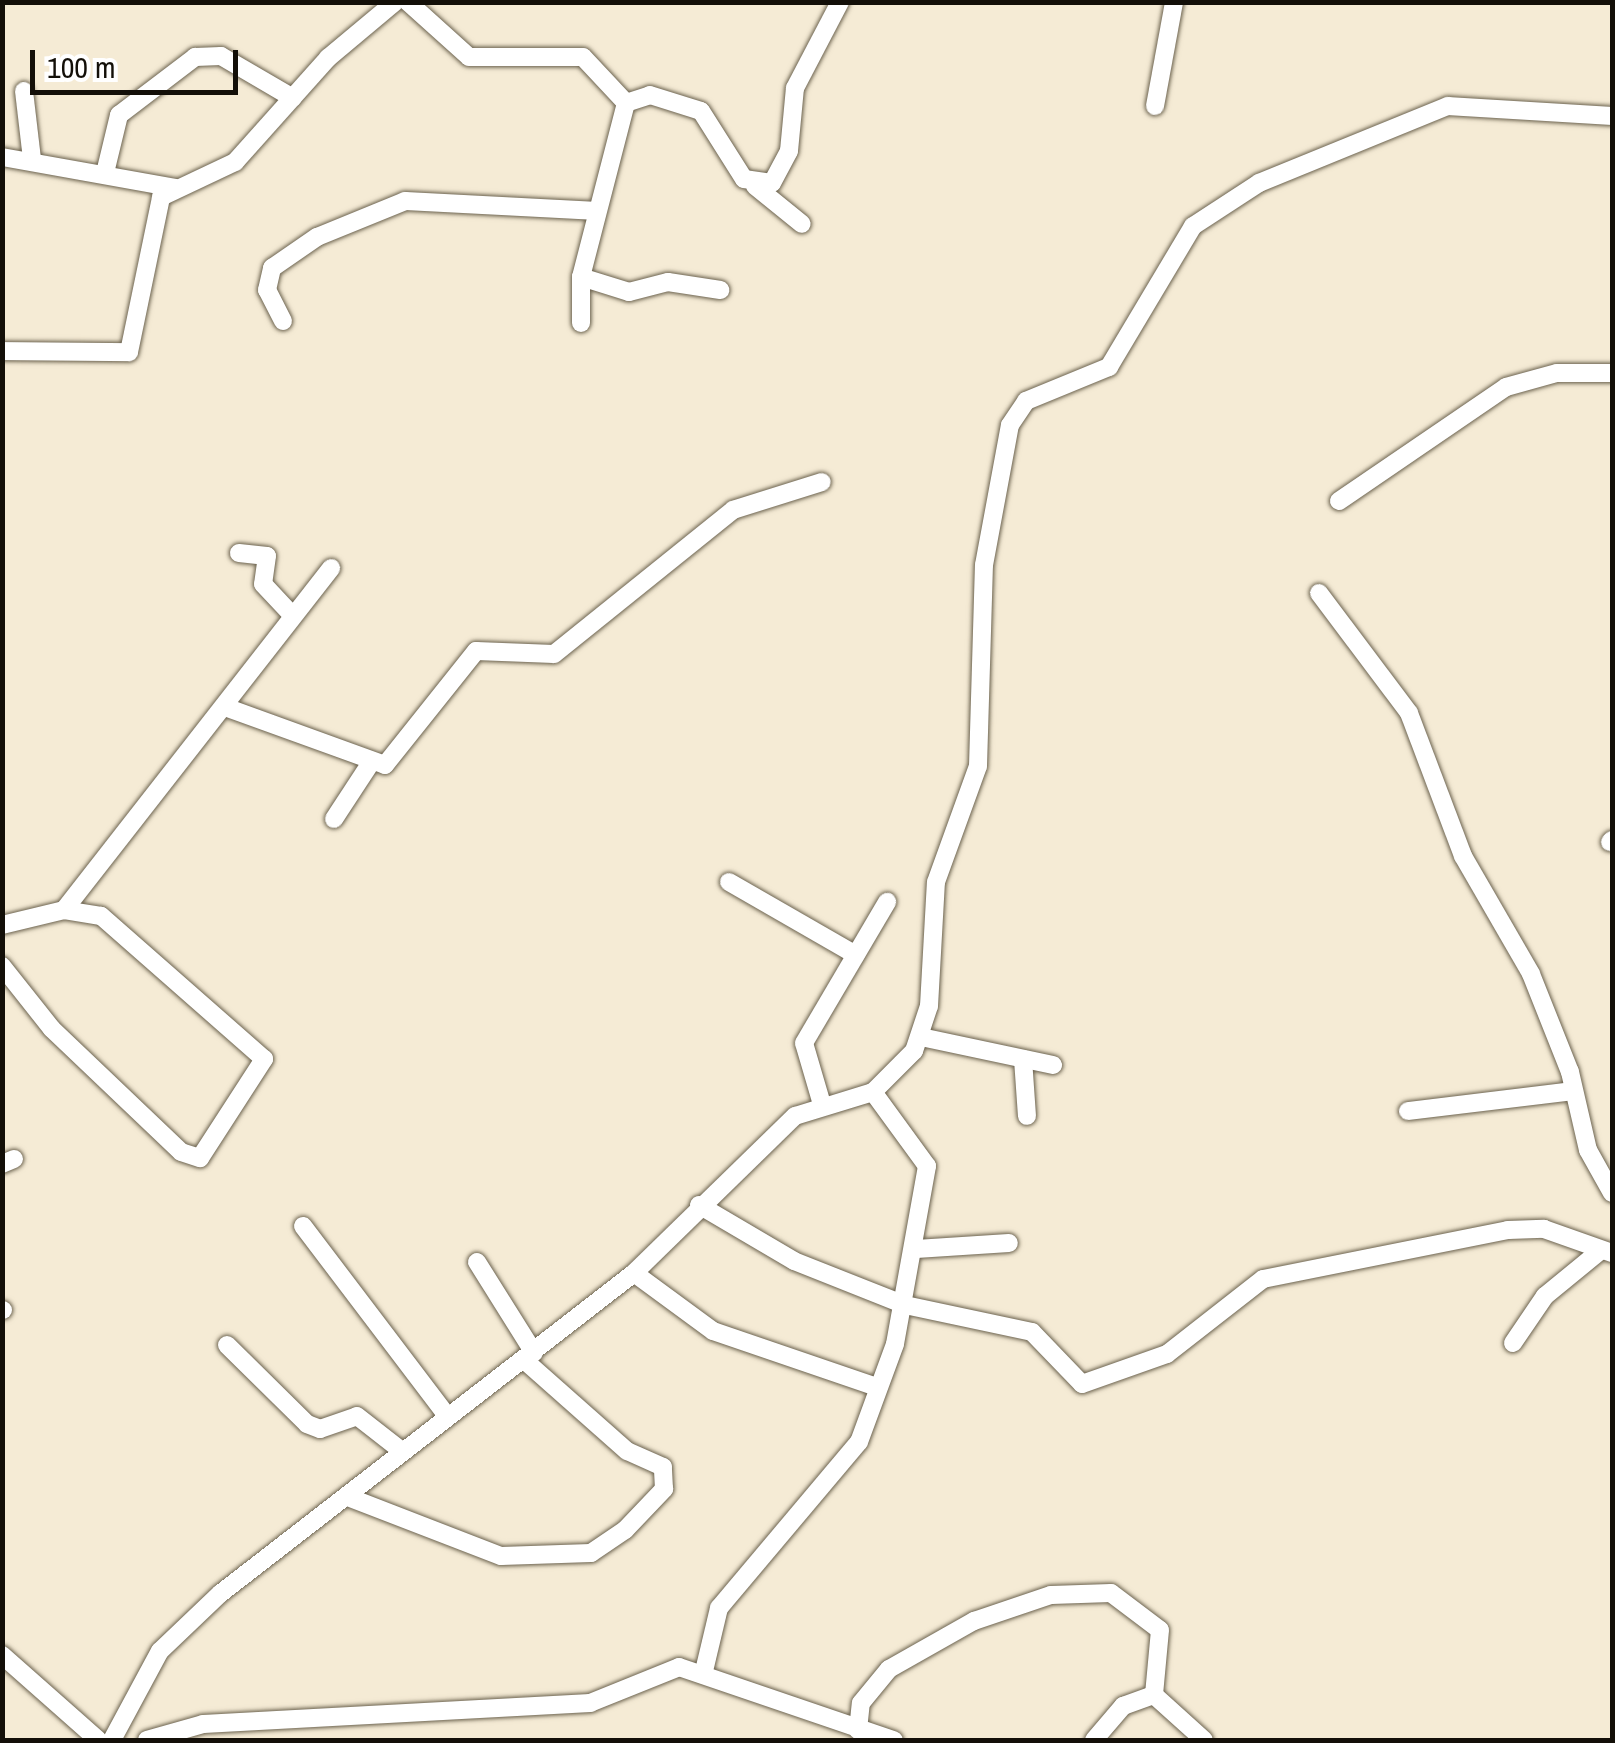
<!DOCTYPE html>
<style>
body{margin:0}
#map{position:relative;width:1615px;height:1743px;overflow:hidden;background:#f5ebd5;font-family:"Archivo Narrow",sans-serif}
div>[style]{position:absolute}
.roads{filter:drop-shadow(0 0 2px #6b624e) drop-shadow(0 0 2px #6b624e)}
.minor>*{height:18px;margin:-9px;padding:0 9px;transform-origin:9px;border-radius:9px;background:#fff}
span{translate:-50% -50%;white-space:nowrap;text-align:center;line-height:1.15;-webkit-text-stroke:9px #fff;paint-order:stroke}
.frame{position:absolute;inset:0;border:5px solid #130f08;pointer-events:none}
.scale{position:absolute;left:30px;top:50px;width:208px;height:45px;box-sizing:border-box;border:5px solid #130f08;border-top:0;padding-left:12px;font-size:30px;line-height:35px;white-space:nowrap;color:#130f08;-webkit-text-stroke:8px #fff;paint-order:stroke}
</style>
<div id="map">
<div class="roads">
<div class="minor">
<div style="left:408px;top:2px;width:82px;rotate:42deg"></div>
<div style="left:469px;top:57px;width:114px"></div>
<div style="left:583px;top:57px;width:63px;rotate:46.9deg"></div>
<div style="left:626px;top:103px;width:180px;rotate:104.5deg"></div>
<div style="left:581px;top:277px;width:46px;rotate:90deg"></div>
<div style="left:24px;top:91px;width:68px;rotate:83.3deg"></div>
<div style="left:626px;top:103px;width:25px;rotate:-18deg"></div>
<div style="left:650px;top:95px;width:53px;rotate:17.4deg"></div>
<div style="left:701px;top:111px;width:80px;rotate:57.7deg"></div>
<div style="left:744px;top:179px;width:28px;rotate:8deg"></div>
<div style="left:772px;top:183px;width:36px;rotate:-62deg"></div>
<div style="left:789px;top:151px;width:63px;rotate:-84.6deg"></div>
<div style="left:795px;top:88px;width:97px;rotate:-62.4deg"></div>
<div style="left:1155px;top:106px;width:106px;rotate:-79.6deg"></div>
<div style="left:2px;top:157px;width:177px;rotate:10.1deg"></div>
<div style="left:105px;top:173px;width:60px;rotate:-76.4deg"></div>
<div style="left:119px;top:115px;width:96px;rotate:-37.3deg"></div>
<div style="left:195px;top:57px;width:26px;rotate:-2deg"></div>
<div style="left:221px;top:56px;width:83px;rotate:30.3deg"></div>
<div style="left:755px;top:186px;width:60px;rotate:39deg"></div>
<div style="left:581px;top:277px;width:50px;rotate:17.4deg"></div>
<div style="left:629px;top:292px;width:40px;rotate:-14.4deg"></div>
<div style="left:668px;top:282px;width:53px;rotate:8.7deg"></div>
<div style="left:283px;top:321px;width:35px;rotate:-117deg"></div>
<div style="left:267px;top:290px;width:23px;rotate:-77deg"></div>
<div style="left:272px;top:268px;width:55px;rotate:-34.6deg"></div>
<div style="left:317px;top:237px;width:95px;rotate:-22.2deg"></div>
<div style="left:405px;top:201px;width:189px;rotate:3deg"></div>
<div style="left:2px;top:351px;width:127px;rotate:0.5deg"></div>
<div style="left:129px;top:352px;width:158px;rotate:-78.3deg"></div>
<div style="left:161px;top:197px;width:82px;rotate:-25.3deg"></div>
<div style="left:235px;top:162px;width:140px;rotate:-48.2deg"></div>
<div style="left:328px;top:58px;width:87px;rotate:-39.9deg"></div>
<div style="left:1339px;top:501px;width:202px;rotate:-34.3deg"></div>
<div style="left:1506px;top:387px;width:53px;rotate:-15.4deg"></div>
<div style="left:1557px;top:373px;width:55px"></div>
<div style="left:239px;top:553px;width:28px;rotate:6deg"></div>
<div style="left:267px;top:556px;width:28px;rotate:98deg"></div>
<div style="left:263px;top:584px;width:42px;rotate:46.9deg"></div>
<div style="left:1319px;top:593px;width:150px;rotate:53.1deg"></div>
<div style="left:1409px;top:713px;width:153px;rotate:69.3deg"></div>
<div style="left:1463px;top:856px;width:136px;rotate:60deg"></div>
<div style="left:1531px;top:974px;width:105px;rotate:68.3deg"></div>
<div style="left:1570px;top:1072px;width:80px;rotate:77deg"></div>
<div style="left:1588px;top:1150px;width:49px;rotate:60.8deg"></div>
<div style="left:225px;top:707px;width:170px;rotate:19.9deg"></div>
<div style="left:385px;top:765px;width:146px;rotate:-51.4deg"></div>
<div style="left:476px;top:651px;width:78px;rotate:2.2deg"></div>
<div style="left:554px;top:654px;width:230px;rotate:-38.8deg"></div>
<div style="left:733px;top:510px;width:93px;rotate:-17.5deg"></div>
<div style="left:334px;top:819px;width:69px;rotate:-56.8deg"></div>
<div style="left:1610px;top:842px;width:3px;rotate:-45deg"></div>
<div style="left:729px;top:882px;width:146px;rotate:29.9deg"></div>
<div style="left:2px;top:925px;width:64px;rotate:-13.6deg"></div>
<div style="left:64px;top:910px;width:434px;rotate:-52deg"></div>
<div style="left:2px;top:966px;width:80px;rotate:51.6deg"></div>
<div style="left:52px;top:1029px;width:178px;rotate:43.6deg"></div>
<div style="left:181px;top:1152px;width:20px;rotate:18deg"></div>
<div style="left:200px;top:1158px;width:118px;rotate:-57.1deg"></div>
<div style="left:264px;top:1059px;width:217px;rotate:-138.7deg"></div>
<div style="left:101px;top:916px;width:37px;rotate:-171deg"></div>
<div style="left:921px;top:1037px;width:135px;rotate:12deg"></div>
<div style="left:1023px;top:1059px;width:57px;rotate:86deg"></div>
<div style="left:821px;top:1101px;width:60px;rotate:-106.3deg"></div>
<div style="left:804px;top:1043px;width:164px;rotate:-59.5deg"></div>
<div style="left:1408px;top:1111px;width:166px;rotate:-6.9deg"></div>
<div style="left:2px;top:1164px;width:13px;rotate:-23deg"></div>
<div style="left:699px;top:1205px;width:110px;rotate:30.5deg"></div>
<div style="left:794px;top:1261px;width:119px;rotate:21.6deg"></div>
<div style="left:905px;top:1305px;width:130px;rotate:12deg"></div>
<div style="left:1032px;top:1332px;width:72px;rotate:46.1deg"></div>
<div style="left:1082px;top:1384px;width:90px;rotate:-19.4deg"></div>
<div style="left:1167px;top:1354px;width:122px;rotate:-38deg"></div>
<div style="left:1263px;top:1279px;width:250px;rotate:-11.3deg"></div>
<div style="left:1508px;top:1230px;width:36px;rotate:-2deg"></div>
<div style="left:1544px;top:1229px;width:72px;rotate:19.4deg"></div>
<div style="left:303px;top:1226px;width:235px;rotate:52.8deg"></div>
<div style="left:916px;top:1249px;width:93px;rotate:-3.7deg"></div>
<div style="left:477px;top:1262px;width:107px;rotate:57.9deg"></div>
<div style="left:634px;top:1273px;width:98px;rotate:36.3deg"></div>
<div style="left:713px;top:1331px;width:170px;rotate:18.9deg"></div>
<div style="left:2px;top:1310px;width:1px"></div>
<div style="left:1513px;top:1343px;width:57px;rotate:-55.8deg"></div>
<div style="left:1545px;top:1296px;width:71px;rotate:-39.3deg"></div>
<div style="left:227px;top:1345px;width:112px;rotate:44.6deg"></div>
<div style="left:307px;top:1424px;width:14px;rotate:21deg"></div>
<div style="left:320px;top:1429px;width:39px;rotate:-19deg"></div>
<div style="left:357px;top:1416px;width:52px;rotate:38deg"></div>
<div style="left:348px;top:1497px;width:164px;rotate:21.1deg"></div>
<div style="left:501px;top:1556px;width:90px;rotate:-1.9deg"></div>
<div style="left:591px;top:1553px;width:41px;rotate:-34.1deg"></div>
<div style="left:625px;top:1530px;width:57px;rotate:-46.4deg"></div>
<div style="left:664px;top:1489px;width:22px;rotate:-93deg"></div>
<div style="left:663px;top:1467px;width:39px;rotate:-156deg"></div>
<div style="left:627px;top:1451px;width:137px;rotate:-138.5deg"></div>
<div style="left:2px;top:1655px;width:128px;rotate:41.5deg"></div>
<div style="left:704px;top:1671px;width:65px;rotate:-76.6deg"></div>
<div style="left:719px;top:1608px;width:217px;rotate:-49.9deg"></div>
<div style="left:859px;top:1442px;width:104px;rotate:-69.8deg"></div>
<div style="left:895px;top:1344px;width:181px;rotate:-79.8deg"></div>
<div style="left:927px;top:1166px;width:92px;rotate:-126.1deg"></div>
<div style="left:858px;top:1730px;width:27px;rotate:-84deg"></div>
<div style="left:861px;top:1703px;width:44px;rotate:-50.5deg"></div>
<div style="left:889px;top:1669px;width:98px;rotate:-29.5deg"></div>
<div style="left:974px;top:1621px;width:81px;rotate:-18.7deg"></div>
<div style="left:1051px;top:1595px;width:60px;rotate:-1.9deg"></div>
<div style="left:1111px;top:1593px;width:61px;rotate:37.1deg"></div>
<div style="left:1160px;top:1630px;width:65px;rotate:95.3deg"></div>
<div style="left:112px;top:1740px;width:101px;rotate:-61.7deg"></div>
<div style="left:160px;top:1651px;width:84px;rotate:-43.6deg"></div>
<div style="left:221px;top:1593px;width:522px;rotate:-37.77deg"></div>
<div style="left:634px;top:1273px;width:225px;rotate:-44.3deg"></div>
<div style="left:795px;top:1116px;width:82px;rotate:-17.1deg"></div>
<div style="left:873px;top:1092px;width:58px;rotate:-45deg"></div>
<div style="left:914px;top:1051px;width:47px;rotate:-71.6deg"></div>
<div style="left:929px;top:1006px;width:124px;rotate:-86.8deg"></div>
<div style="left:936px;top:882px;width:123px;rotate:-70.1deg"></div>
<div style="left:978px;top:766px;width:201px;rotate:-88.3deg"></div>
<div style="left:984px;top:565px;width:142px;rotate:-79.5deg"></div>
<div style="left:1010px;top:425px;width:29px;rotate:-56deg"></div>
<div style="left:1026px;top:401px;width:90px;rotate:-22.3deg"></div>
<div style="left:1109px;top:367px;width:164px;rotate:-59.2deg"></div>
<div style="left:1193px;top:226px;width:79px;rotate:-33.1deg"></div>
<div style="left:1259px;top:183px;width:204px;rotate:-22.2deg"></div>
<div style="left:1448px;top:106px;width:164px;rotate:3.5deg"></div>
<div style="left:147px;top:1740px;width:58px;rotate:-15.9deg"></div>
<div style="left:203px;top:1724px;width:388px;rotate:-3.1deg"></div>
<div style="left:590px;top:1703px;width:96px;rotate:-22deg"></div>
<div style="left:679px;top:1667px;width:227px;rotate:18.8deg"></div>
<div style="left:1094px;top:1740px;width:45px;rotate:-49.5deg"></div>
<div style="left:1123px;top:1706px;width:33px;rotate:-20deg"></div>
<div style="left:1154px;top:1695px;width:67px;rotate:42deg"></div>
</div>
</div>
<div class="frame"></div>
<div class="scale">100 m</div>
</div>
